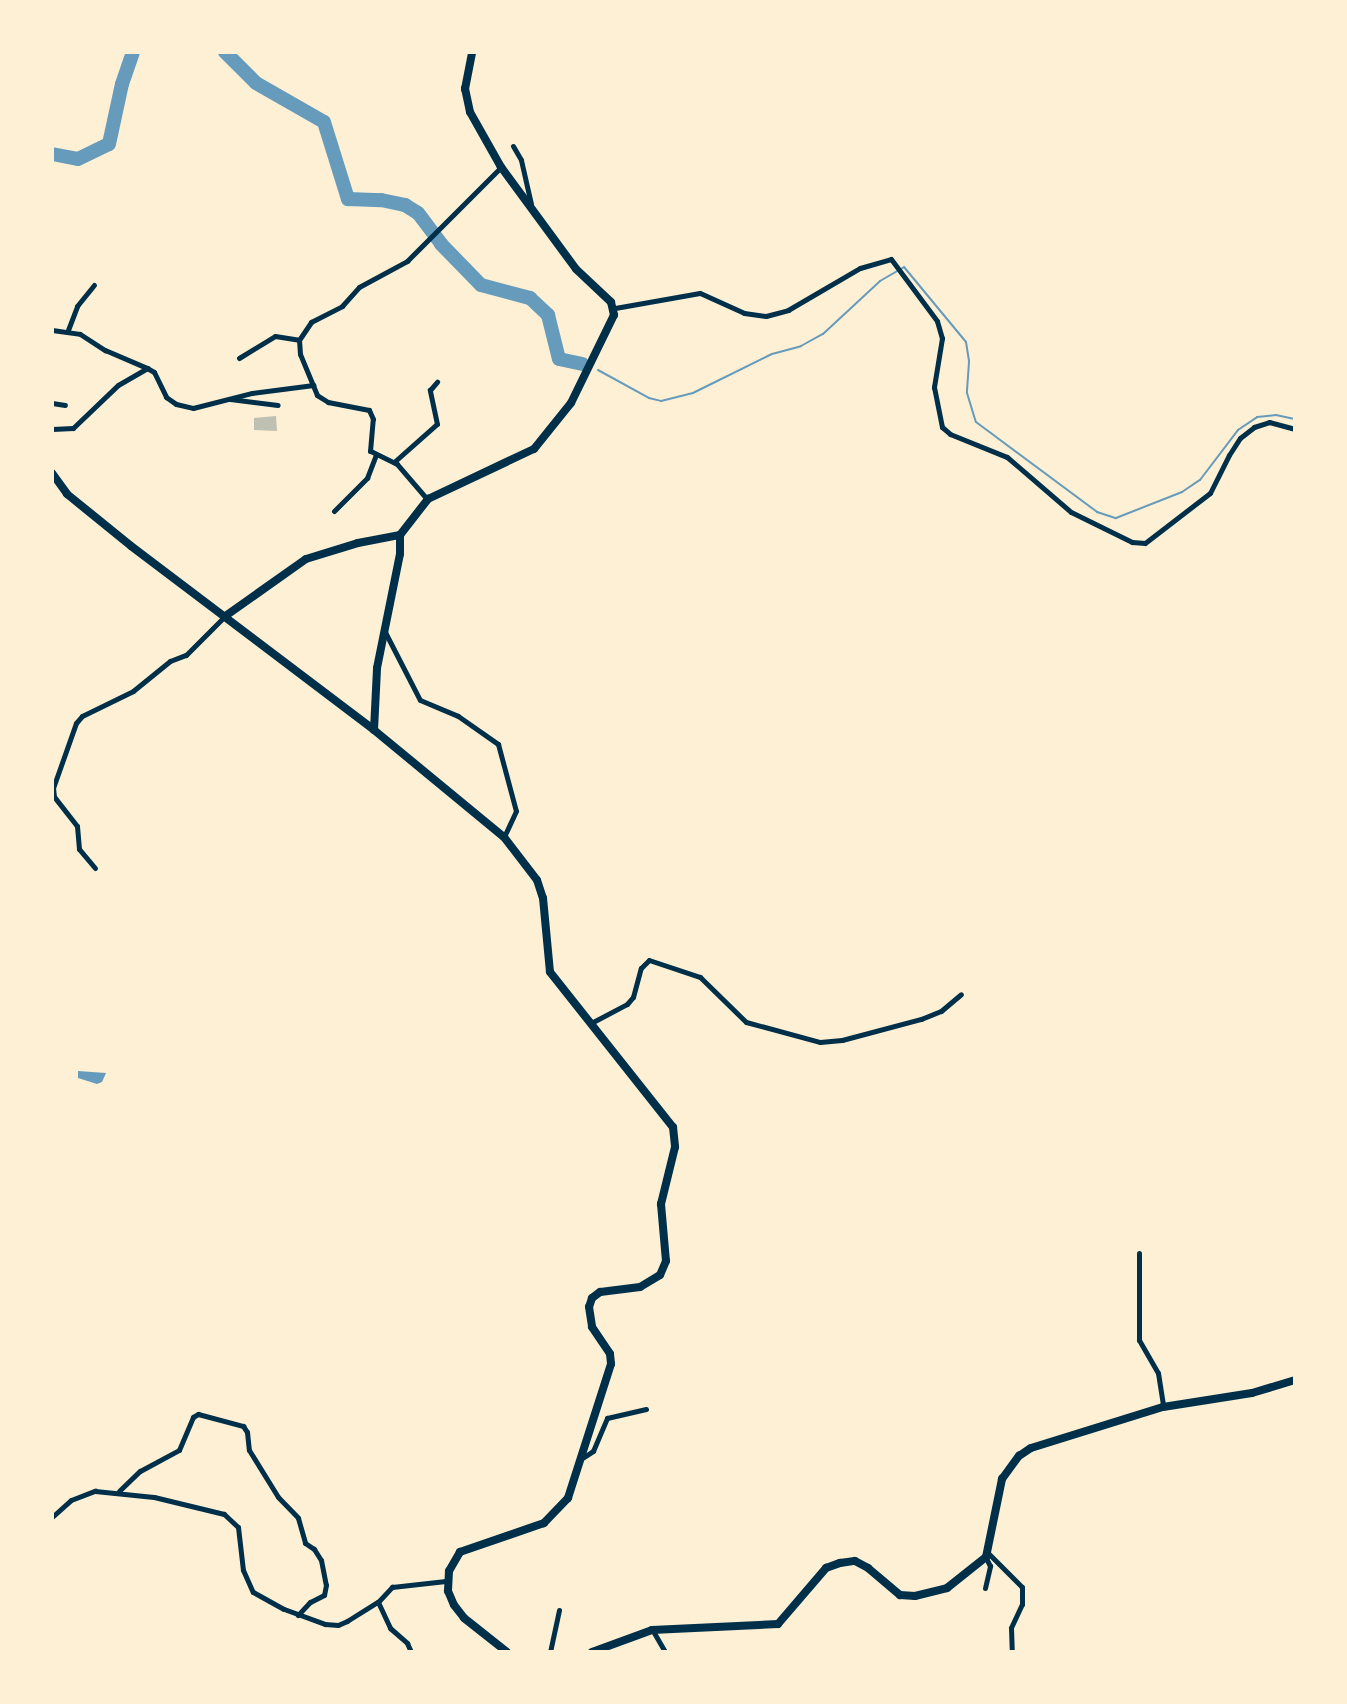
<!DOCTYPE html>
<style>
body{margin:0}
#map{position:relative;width:1347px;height:1704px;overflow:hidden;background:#fdf0d5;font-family:"PT Sans",sans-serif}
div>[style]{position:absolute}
.water>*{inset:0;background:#669bbc}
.stream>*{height:2px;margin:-1px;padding:0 1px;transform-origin:1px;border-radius:1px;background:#669bbc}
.river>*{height:14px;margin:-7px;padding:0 7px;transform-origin:7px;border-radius:7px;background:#669bbc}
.building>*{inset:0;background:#bec0b2}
.minor>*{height:5px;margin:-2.5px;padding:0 2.5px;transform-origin:2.5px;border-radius:2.5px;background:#003049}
.primary>*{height:8px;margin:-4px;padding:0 4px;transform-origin:4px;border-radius:4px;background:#003049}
span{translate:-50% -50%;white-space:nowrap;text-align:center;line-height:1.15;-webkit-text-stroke:8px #fdf0d5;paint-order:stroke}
.frame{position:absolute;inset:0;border:54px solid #fdf0d5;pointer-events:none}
</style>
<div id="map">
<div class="water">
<div style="clip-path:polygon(78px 1071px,106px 1073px,102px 1082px,97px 1084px,78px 1078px)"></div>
</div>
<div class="stream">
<div style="left:598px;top:370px;width:58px;rotate:28.8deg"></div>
<div style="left:649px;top:398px;width:12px;rotate:14deg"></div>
<div style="left:661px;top:401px;width:33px;rotate:-14deg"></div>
<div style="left:693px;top:393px;width:88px;rotate:-26.3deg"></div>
<div style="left:772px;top:354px;width:30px;rotate:-15deg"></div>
<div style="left:801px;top:346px;width:25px;rotate:-29deg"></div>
<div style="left:823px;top:334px;width:78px;rotate:-42.9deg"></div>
<div style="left:880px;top:281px;width:28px;rotate:-30deg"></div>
<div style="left:904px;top:267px;width:97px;rotate:50.4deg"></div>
<div style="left:966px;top:342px;width:20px;rotate:81deg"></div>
<div style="left:969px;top:362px;width:31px;rotate:94deg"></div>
<div style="left:967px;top:393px;width:30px;rotate:73deg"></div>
<div style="left:976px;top:422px;width:151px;rotate:36.6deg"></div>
<div style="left:1097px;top:512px;width:20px;rotate:18deg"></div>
<div style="left:1116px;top:518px;width:71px;rotate:-21.5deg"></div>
<div style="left:1182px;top:492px;width:22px;rotate:-34deg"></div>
<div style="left:1200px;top:480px;width:63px;rotate:-52.8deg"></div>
<div style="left:1238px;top:430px;width:23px;rotate:-34deg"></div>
<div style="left:1257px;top:417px;width:19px;rotate:-6deg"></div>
<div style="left:1276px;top:415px;width:19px;rotate:12deg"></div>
</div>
<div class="river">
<div style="left:225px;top:52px;width:44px;rotate:45deg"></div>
<div style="left:256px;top:83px;width:78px;rotate:29.8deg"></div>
<div style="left:324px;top:122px;width:81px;rotate:72.7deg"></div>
<div style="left:348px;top:199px;width:33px;rotate:2deg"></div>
<div style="left:381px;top:200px;width:25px;rotate:12deg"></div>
<div style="left:405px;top:205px;width:15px;rotate:32deg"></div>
<div style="left:418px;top:213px;width:39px;rotate:53deg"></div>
<div style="left:441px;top:244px;width:57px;rotate:45.7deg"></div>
<div style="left:481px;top:285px;width:51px;rotate:14.9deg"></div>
<div style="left:530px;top:298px;width:25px;rotate:43deg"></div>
<div style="left:548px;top:315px;width:45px;rotate:76deg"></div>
<div style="left:559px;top:359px;width:24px;rotate:12deg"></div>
<div style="left:52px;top:154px;width:26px;rotate:11deg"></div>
<div style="left:78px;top:159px;width:34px;rotate:-26deg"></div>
<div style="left:109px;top:144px;width:61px;rotate:-77.8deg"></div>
<div style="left:122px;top:84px;width:34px;rotate:-71deg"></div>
</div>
<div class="building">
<div style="clip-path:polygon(276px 416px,277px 431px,254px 430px,254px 418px)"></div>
</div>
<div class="minor">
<div style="left:513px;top:146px;width:16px;rotate:60deg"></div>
<div style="left:521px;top:160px;width:45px;rotate:77.2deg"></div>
<div style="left:615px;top:308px;width:86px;rotate:-10deg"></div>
<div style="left:700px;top:293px;width:48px;rotate:24.4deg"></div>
<div style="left:744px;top:313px;width:22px;rotate:8deg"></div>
<div style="left:766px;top:316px;width:23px;rotate:-15deg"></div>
<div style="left:788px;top:310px;width:83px;rotate:-30.3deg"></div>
<div style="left:860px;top:268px;width:32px;rotate:-16deg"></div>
<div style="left:891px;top:259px;width:77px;rotate:53.4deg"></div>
<div style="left:937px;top:321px;width:18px;rotate:74deg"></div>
<div style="left:942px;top:338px;width:50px;rotate:99.3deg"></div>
<div style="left:934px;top:387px;width:41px;rotate:78.7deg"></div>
<div style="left:942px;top:427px;width:11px;rotate:41deg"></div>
<div style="left:950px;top:434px;width:61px;rotate:22deg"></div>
<div style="left:1007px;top:457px;width:84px;rotate:40.7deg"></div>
<div style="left:1071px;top:512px;width:68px;rotate:26.2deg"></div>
<div style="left:1132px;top:542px;width:13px;rotate:4deg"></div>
<div style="left:1145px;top:543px;width:82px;rotate:-37.6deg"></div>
<div style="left:1210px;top:493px;width:42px;rotate:-63.4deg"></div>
<div style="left:1229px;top:455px;width:20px;rotate:-57deg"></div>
<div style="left:1240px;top:438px;width:18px;rotate:-38deg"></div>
<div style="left:1254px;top:427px;width:16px;rotate:-18deg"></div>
<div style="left:1269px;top:422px;width:27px;rotate:15deg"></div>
<div style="left:52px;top:330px;width:28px;rotate:8deg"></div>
<div style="left:80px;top:334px;width:30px;rotate:33deg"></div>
<div style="left:105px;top:350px;width:46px;rotate:23.2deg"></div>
<div style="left:147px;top:368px;width:8px;rotate:30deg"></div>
<div style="left:154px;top:372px;width:28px;rotate:64deg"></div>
<div style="left:166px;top:397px;width:12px;rotate:35deg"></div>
<div style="left:176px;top:404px;width:17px;rotate:13deg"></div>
<div style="left:193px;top:408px;width:61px;rotate:-14.3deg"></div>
<div style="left:252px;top:393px;width:62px;rotate:-7.5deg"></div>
<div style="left:68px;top:330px;width:26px;rotate:-69deg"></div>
<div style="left:77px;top:306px;width:27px;rotate:-51deg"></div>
<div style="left:239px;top:358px;width:42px;rotate:-31.4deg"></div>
<div style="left:275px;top:336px;width:24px;rotate:9deg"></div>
<div style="left:230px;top:399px;width:48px;rotate:7.1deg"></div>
<div style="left:52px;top:403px;width:13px;rotate:9deg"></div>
<div style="left:52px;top:429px;width:21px;rotate:-3deg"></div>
<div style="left:73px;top:428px;width:62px;rotate:-43.7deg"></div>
<div style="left:118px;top:385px;width:34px;rotate:-30deg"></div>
<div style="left:394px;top:462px;width:57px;rotate:-41.5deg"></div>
<div style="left:437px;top:424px;width:35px;rotate:-102deg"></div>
<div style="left:430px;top:390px;width:11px;rotate:-49deg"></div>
<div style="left:427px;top:499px;width:46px;rotate:-130.6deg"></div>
<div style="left:397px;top:464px;width:30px;rotate:-154deg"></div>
<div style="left:370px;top:451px;width:32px;rotate:-85deg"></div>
<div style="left:373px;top:419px;width:10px;rotate:-114deg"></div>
<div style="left:369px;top:410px;width:42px;rotate:-169deg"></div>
<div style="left:328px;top:402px;width:13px;rotate:-148deg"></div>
<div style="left:317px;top:395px;width:44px;rotate:-112.5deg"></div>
<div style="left:300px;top:354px;width:14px;rotate:-94deg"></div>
<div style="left:299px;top:340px;width:22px;rotate:-56deg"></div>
<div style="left:311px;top:322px;width:35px;rotate:-27deg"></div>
<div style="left:342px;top:306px;width:25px;rotate:-48deg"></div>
<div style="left:359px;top:287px;width:55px;rotate:-28.4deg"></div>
<div style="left:407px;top:261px;width:133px;rotate:-45deg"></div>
<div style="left:334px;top:511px;width:47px;rotate:-45deg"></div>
<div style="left:367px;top:478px;width:25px;rotate:-69deg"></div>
<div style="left:385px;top:632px;width:76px;rotate:62.8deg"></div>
<div style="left:420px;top:700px;width:41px;rotate:22.8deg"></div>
<div style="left:458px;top:716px;width:49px;rotate:35deg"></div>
<div style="left:498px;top:744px;width:69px;rotate:75deg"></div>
<div style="left:516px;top:811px;width:29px;rotate:115deg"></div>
<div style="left:95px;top:868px;width:25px;rotate:-130deg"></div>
<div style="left:79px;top:849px;width:23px;rotate:-95deg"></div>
<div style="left:77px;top:826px;width:37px;rotate:-128deg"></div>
<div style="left:54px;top:797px;width:9px;rotate:-96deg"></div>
<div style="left:53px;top:788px;width:69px;rotate:-70.5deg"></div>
<div style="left:76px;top:723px;width:9px;rotate:-49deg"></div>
<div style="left:82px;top:716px;width:57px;rotate:-26.1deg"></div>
<div style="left:133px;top:691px;width:48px;rotate:-39deg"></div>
<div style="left:170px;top:661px;width:17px;rotate:-21deg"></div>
<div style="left:186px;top:655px;width:54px;rotate:-45deg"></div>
<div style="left:591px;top:1023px;width:41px;rotate:-27.8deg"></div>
<div style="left:627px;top:1004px;width:9px;rotate:-49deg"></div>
<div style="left:633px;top:997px;width:30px;rotate:-75deg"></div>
<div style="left:641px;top:968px;width:11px;rotate:-45deg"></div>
<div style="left:649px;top:960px;width:54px;rotate:18.4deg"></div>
<div style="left:700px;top:977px;width:64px;rotate:44.4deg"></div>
<div style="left:746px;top:1022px;width:77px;rotate:15.1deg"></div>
<div style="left:820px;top:1042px;width:22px;rotate:-5deg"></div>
<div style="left:842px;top:1040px;width:82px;rotate:-14.9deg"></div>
<div style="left:921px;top:1019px;width:22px;rotate:-22deg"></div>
<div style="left:941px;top:1011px;width:26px;rotate:-40deg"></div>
<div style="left:1139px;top:1253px;width:87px;rotate:90deg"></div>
<div style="left:1139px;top:1340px;width:38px;rotate:60deg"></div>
<div style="left:1158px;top:1373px;width:33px;rotate:81deg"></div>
<div style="left:584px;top:1457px;width:11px;rotate:-34deg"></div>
<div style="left:593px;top:1451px;width:36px;rotate:-67deg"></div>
<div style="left:607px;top:1418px;width:40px;rotate:-13deg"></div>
<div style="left:119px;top:1491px;width:29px;rotate:-44deg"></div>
<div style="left:140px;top:1471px;width:44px;rotate:-28.3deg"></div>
<div style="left:179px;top:1450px;width:36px;rotate:-67deg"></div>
<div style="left:193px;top:1417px;width:6px;rotate:-31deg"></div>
<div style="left:198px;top:1414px;width:47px;rotate:14.9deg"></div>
<div style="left:243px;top:1426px;width:7px;rotate:56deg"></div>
<div style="left:247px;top:1432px;width:18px;rotate:84deg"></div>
<div style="left:249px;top:1450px;width:55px;rotate:58.3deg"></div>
<div style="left:278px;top:1497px;width:29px;rotate:46deg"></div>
<div style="left:298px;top:1518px;width:26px;rotate:74deg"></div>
<div style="left:305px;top:1543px;width:11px;rotate:34deg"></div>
<div style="left:314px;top:1549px;width:13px;rotate:58deg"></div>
<div style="left:321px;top:1560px;width:25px;rotate:79deg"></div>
<div style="left:326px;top:1585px;width:10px;rotate:101deg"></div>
<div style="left:324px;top:1595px;width:16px;rotate:153deg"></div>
<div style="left:310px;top:1602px;width:18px;rotate:133deg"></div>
<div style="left:52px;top:1517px;width:25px;rotate:-42deg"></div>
<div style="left:71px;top:1500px;width:26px;rotate:-21deg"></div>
<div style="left:95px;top:1491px;width:59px;rotate:5.8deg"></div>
<div style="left:154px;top:1497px;width:72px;rotate:13.7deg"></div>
<div style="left:224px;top:1514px;width:19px;rotate:43deg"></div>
<div style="left:238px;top:1527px;width:43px;rotate:83.4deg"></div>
<div style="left:243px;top:1570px;width:24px;rotate:66deg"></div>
<div style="left:253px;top:1592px;width:35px;rotate:29deg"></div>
<div style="left:284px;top:1609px;width:44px;rotate:20.1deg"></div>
<div style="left:325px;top:1624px;width:13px;rotate:4deg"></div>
<div style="left:338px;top:1625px;width:10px;rotate:-24deg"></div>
<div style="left:347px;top:1621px;width:36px;rotate:-32deg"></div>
<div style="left:378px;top:1602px;width:21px;rotate:-47deg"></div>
<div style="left:392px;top:1587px;width:54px;rotate:-6.3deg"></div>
<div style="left:988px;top:1553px;width:48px;rotate:45deg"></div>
<div style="left:1022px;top:1587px;width:17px;rotate:90deg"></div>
<div style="left:1022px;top:1604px;width:26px;rotate:115deg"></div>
<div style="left:1011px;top:1628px;width:24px;rotate:88deg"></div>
<div style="left:985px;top:1588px;width:23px;rotate:-77deg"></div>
<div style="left:990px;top:1566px;width:9px;rotate:-117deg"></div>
<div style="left:378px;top:1602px;width:29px;rotate:65deg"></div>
<div style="left:390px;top:1628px;width:23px;rotate:41deg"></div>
<div style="left:407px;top:1643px;width:10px;rotate:66deg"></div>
<div style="left:653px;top:1631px;width:24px;rotate:60deg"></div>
<div style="left:550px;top:1652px;width:43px;rotate:-77.9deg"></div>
</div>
<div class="primary">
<div style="left:52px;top:473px;width:26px;rotate:54deg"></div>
<div style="left:67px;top:494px;width:82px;rotate:39.1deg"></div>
<div style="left:131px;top:546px;width:305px;rotate:37.1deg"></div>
<div style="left:374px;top:730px;width:168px;rotate:39.5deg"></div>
<div style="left:504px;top:837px;width:54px;rotate:52.5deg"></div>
<div style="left:537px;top:880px;width:19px;rotate:72deg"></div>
<div style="left:543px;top:898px;width:74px;rotate:84.6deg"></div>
<div style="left:550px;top:972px;width:198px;rotate:51.6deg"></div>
<div style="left:673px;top:1127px;width:20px;rotate:84deg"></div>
<div style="left:675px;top:1147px;width:59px;rotate:103.8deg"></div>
<div style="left:661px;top:1204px;width:57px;rotate:85deg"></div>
<div style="left:666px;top:1261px;width:15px;rotate:113deg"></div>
<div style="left:660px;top:1275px;width:23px;rotate:149deg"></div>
<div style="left:640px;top:1287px;width:40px;rotate:172.9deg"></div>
<div style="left:600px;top:1292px;width:10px;rotate:143deg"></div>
<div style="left:592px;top:1298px;width:9px;rotate:108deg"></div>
<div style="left:589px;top:1307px;width:20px;rotate:81deg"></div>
<div style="left:592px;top:1327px;width:32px;rotate:56deg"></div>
<div style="left:610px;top:1354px;width:10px;rotate:84deg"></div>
<div style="left:611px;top:1364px;width:141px;rotate:107.8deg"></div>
<div style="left:568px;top:1498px;width:35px;rotate:134deg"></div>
<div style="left:544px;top:1523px;width:89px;rotate:161deg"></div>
<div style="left:460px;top:1552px;width:22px;rotate:120deg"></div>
<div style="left:449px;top:1571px;width:20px;rotate:93deg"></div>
<div style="left:448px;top:1591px;width:15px;rotate:67deg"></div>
<div style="left:454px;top:1605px;width:16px;rotate:52deg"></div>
<div style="left:464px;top:1618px;width:55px;rotate:38.3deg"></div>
<div style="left:224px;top:617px;width:100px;rotate:-35.3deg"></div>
<div style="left:306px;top:559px;width:54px;rotate:-17.1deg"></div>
<div style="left:358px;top:543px;width:43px;rotate:-10.8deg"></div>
<div style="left:374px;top:730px;width:62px;rotate:-87.2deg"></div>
<div style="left:377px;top:668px;width:116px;rotate:-78.6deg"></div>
<div style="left:400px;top:554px;width:19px;rotate:-90deg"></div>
<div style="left:400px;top:535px;width:46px;rotate:-52.1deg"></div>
<div style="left:428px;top:499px;width:117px;rotate:-25.3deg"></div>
<div style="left:534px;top:449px;width:59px;rotate:-51.2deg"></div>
<div style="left:571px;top:403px;width:98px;rotate:-64deg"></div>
<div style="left:614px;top:315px;width:13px;rotate:-103deg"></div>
<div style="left:611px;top:302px;width:48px;rotate:-136.7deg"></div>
<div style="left:576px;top:269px;width:127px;rotate:-126.3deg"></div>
<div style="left:501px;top:167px;width:63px;rotate:-119.4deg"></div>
<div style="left:470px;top:112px;width:24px;rotate:-102deg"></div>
<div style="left:465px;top:89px;width:38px;rotate:-79deg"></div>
<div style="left:592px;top:1652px;width:64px;rotate:-20.1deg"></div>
<div style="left:652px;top:1630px;width:126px;rotate:-2.7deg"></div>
<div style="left:778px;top:1624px;width:74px;rotate:-49.4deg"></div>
<div style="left:826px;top:1568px;width:15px;rotate:-20deg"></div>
<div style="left:840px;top:1563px;width:15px;rotate:-8deg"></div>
<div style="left:855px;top:1561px;width:15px;rotate:28deg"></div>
<div style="left:868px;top:1568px;width:42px;rotate:40.2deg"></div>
<div style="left:900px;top:1595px;width:15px;rotate:4deg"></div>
<div style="left:915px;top:1596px;width:33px;rotate:-14deg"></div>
<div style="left:947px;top:1588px;width:50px;rotate:-38.5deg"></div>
<div style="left:986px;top:1557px;width:80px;rotate:-78.4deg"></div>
<div style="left:1002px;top:1479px;width:29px;rotate:-54deg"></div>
<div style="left:1019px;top:1456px;width:14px;rotate:-34deg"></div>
<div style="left:1031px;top:1448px;width:138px;rotate:-17.3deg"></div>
<div style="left:1163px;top:1407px;width:90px;rotate:-8.9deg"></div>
<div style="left:1252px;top:1393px;width:45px;rotate:-16.8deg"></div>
</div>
<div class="frame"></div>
</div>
